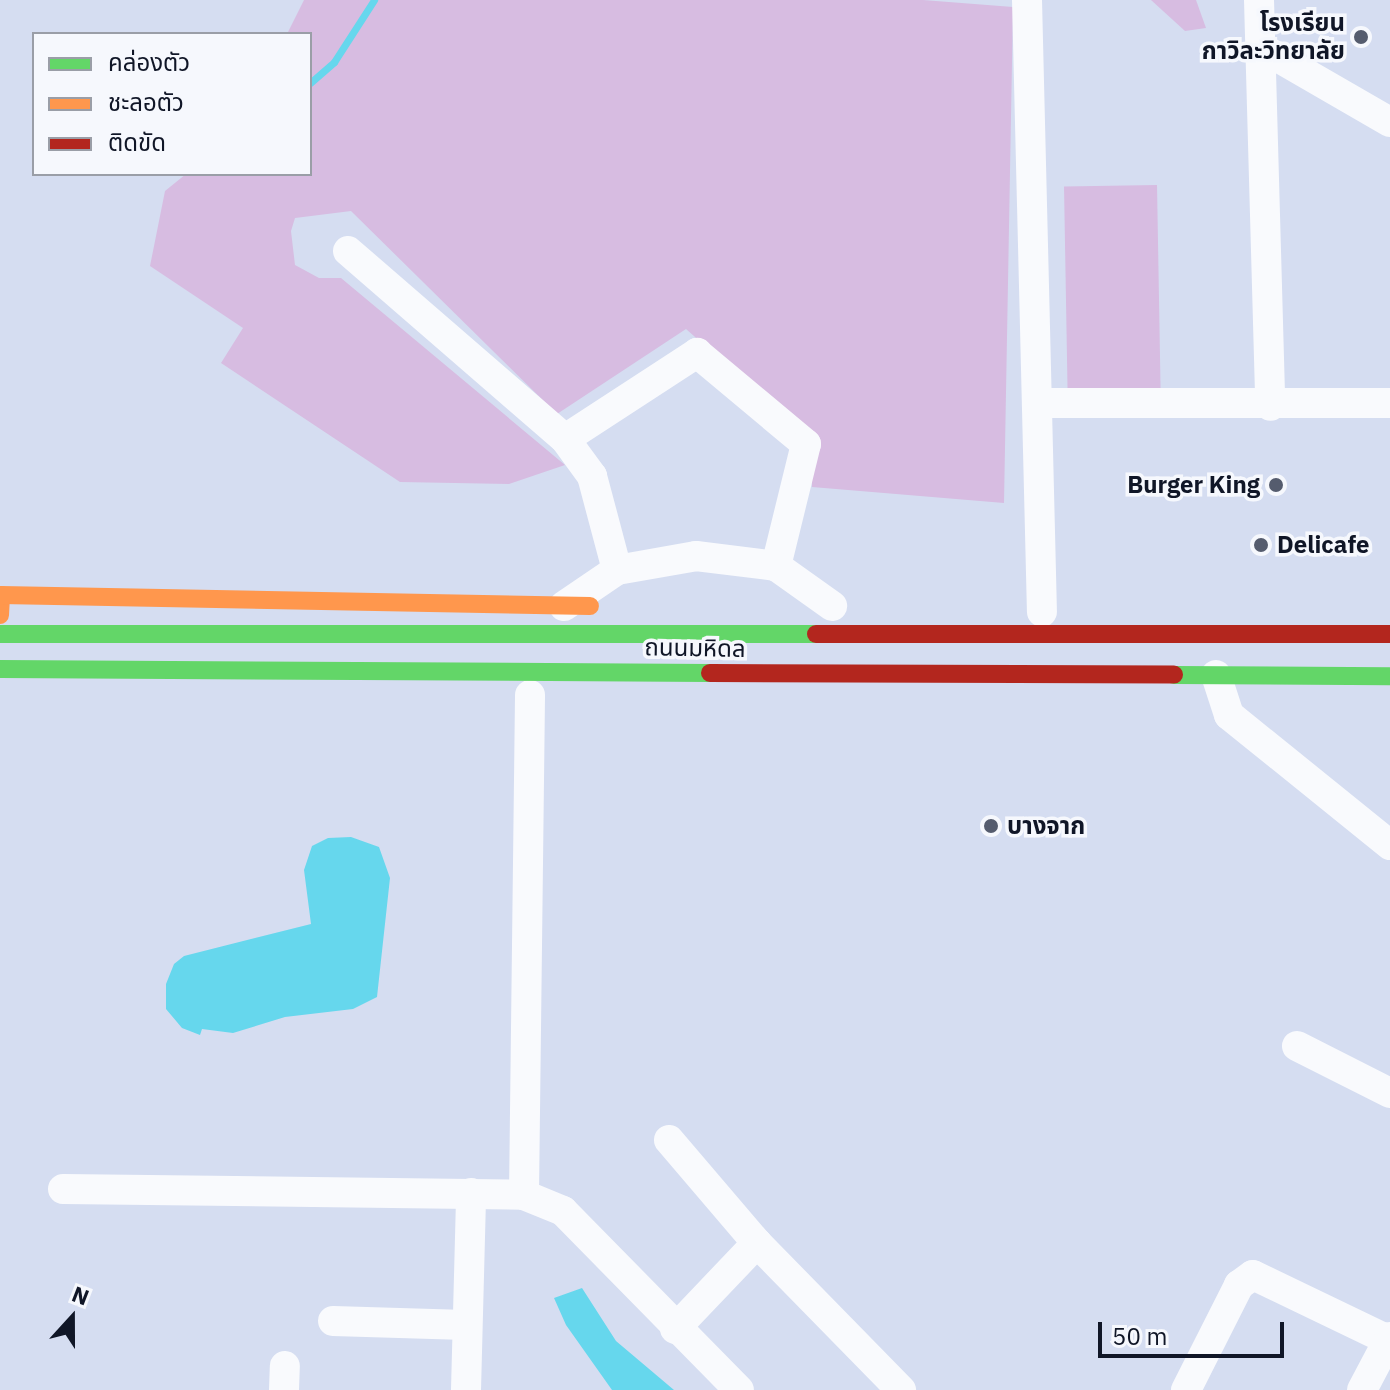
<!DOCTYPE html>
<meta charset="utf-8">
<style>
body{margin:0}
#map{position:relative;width:1390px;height:1390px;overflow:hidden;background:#d5ddf1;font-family:"IBM Plex Sans","Noto Sans Thai",sans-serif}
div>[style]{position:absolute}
.green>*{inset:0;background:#d7bce1;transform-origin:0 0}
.water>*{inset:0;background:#66d7ed}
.stream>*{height:7px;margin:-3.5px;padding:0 3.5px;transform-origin:3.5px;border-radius:3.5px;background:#66d7ed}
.street>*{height:30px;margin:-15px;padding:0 15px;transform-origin:15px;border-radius:15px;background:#f9fafd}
.fast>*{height:18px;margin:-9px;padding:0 9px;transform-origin:9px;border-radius:9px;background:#63d668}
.slow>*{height:18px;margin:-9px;padding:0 9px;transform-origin:9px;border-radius:9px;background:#ff974d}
.jam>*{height:18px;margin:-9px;padding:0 9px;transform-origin:9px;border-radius:9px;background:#b3261e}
.dots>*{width:22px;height:22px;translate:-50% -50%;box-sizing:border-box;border:4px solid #f6f8fd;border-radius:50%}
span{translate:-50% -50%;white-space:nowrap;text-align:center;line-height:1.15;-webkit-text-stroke:7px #f6f8fd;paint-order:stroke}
.poi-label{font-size:24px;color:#101627;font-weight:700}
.right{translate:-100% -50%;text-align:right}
.left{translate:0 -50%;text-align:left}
.street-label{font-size:24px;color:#101627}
.legend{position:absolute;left:32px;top:32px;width:280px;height:144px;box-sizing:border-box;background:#f6f8fd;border:2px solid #9a9ea7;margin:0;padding:10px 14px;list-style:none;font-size:24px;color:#101627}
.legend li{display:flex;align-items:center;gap:16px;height:40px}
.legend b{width:40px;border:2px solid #9a9ea7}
.north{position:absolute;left:32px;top:1278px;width:80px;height:80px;-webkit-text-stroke:6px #f6f8fd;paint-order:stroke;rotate:21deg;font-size:22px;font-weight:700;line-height:32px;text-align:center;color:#101627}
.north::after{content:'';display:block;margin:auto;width:28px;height:36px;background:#101627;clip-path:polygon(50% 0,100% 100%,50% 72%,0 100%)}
.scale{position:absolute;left:1098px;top:1322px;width:186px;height:36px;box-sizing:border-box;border:4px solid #101627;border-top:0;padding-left:10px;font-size:24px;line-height:28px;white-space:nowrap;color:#101627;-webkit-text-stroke:6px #f6f8fd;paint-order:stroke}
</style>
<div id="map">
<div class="green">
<div style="clip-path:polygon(304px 0,923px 0,1013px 7px,1004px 503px,812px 487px,812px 440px,686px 329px,557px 414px,351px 211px,295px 218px,291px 231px,295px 265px,319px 278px,341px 278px,565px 465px,509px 484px,400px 482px,221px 363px,243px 328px,150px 266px,165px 191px,186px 174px,310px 174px,310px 34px,287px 34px)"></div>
<div style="clip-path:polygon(1151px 0,1196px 0,1206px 28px,1185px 31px)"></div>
<div style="left:1157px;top:185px;width:206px;height:93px;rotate:89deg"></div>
</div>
<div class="water">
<div style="clip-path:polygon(351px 837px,379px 847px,390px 878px,377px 997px,353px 1009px,285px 1017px,233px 1033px,202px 1029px,200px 1035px,182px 1028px,166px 1009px,166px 984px,174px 964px,184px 956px,311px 924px,304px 870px,312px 846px,328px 838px)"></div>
<div style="clip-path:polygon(582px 1288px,616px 1341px,674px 1390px,612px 1390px,566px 1325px,554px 1298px)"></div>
</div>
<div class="stream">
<div style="left:310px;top:83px;width:32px;rotate:-41deg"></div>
<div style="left:334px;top:62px;width:74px;rotate:-57.2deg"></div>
</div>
<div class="street">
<div style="left:1027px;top:0;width:612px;rotate:88.6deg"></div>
<div style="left:1259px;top:0;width:406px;rotate:88.4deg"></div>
<div style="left:1260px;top:47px;width:150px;rotate:30deg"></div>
<div style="left:348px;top:251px;width:287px;rotate:40.9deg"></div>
<div style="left:565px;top:439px;width:46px;rotate:53.9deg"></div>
<div style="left:592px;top:476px;width:97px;rotate:75.1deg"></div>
<div style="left:1037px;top:403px;width:353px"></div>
<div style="left:565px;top:439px;width:158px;rotate:-33.1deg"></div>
<div style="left:697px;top:353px;width:142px;rotate:39.9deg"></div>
<div style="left:806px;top:444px;width:126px;rotate:103.8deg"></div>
<div style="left:564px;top:606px;width:64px;rotate:-34.2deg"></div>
<div style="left:617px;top:570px;width:80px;rotate:-10deg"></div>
<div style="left:696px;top:556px;width:81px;rotate:7.1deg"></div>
<div style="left:776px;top:566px;width:69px;rotate:35.5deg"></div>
<div style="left:1216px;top:675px;width:42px;rotate:72deg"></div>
<div style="left:1229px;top:715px;width:207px;rotate:38.9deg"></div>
<div style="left:1297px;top:1046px;width:104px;rotate:26.8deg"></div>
<div style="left:669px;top:1140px;width:135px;rotate:49.5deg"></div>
<div style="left:757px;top:1243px;width:206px;rotate:45.6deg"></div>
<div style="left:63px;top:1189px;width:461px;rotate:0.7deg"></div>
<div style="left:524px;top:1195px;width:42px;rotate:22.3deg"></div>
<div style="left:563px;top:1211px;width:251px;rotate:45.5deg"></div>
<div style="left:524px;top:1195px;width:500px;rotate:-89.31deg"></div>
<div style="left:333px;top:1321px;width:133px;rotate:1.7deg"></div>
<div style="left:675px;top:1329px;width:119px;rotate:-46.4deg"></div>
<div style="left:284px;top:1390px;width:24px;rotate:-88deg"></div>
<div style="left:466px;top:1390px;width:197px;rotate:-88.5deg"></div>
<div style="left:1186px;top:1390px;width:118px;rotate:-63.2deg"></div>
<div style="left:1239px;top:1285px;width:17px;rotate:-36deg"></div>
<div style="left:1253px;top:1275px;width:150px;rotate:25.7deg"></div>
<div style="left:1362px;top:1390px;width:60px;rotate:-62.2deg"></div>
</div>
<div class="fast">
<div style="left:0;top:634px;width:816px"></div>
<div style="left:0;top:669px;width:710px;rotate:0.32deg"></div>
<div style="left:1174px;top:675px;width:216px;rotate:0.3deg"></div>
</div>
<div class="slow">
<div style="left:0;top:615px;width:20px;rotate:-87deg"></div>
<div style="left:1px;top:595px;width:589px;rotate:1.07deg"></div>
</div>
<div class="jam">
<div style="left:816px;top:634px;width:574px"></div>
<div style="left:710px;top:673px;width:464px;rotate:0.2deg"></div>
</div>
<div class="dots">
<div style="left:1361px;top:37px;background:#555c6e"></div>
<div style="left:1276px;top:485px;background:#555c6e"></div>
<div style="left:1261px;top:545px;background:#555c6e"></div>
<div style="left:991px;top:826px;background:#555c6e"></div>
</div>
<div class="poi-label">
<span class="right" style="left:1345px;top:37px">โรงเรียน<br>กาวิละวิทยาลัย</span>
<span class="right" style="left:1260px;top:485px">Burger King</span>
<span class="left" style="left:1277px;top:545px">Delicafe</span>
<span class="left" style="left:1007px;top:826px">บางจาก</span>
</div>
<div class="street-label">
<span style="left:695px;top:648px;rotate:1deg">ถนนมหิดล</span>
</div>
<ul class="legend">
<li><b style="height:10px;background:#63d668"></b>คล่องตัว</li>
<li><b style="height:10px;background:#ff974d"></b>ชะลอตัว</li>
<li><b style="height:10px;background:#b3261e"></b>ติดขัด</li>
</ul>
<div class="north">N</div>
<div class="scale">50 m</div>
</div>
